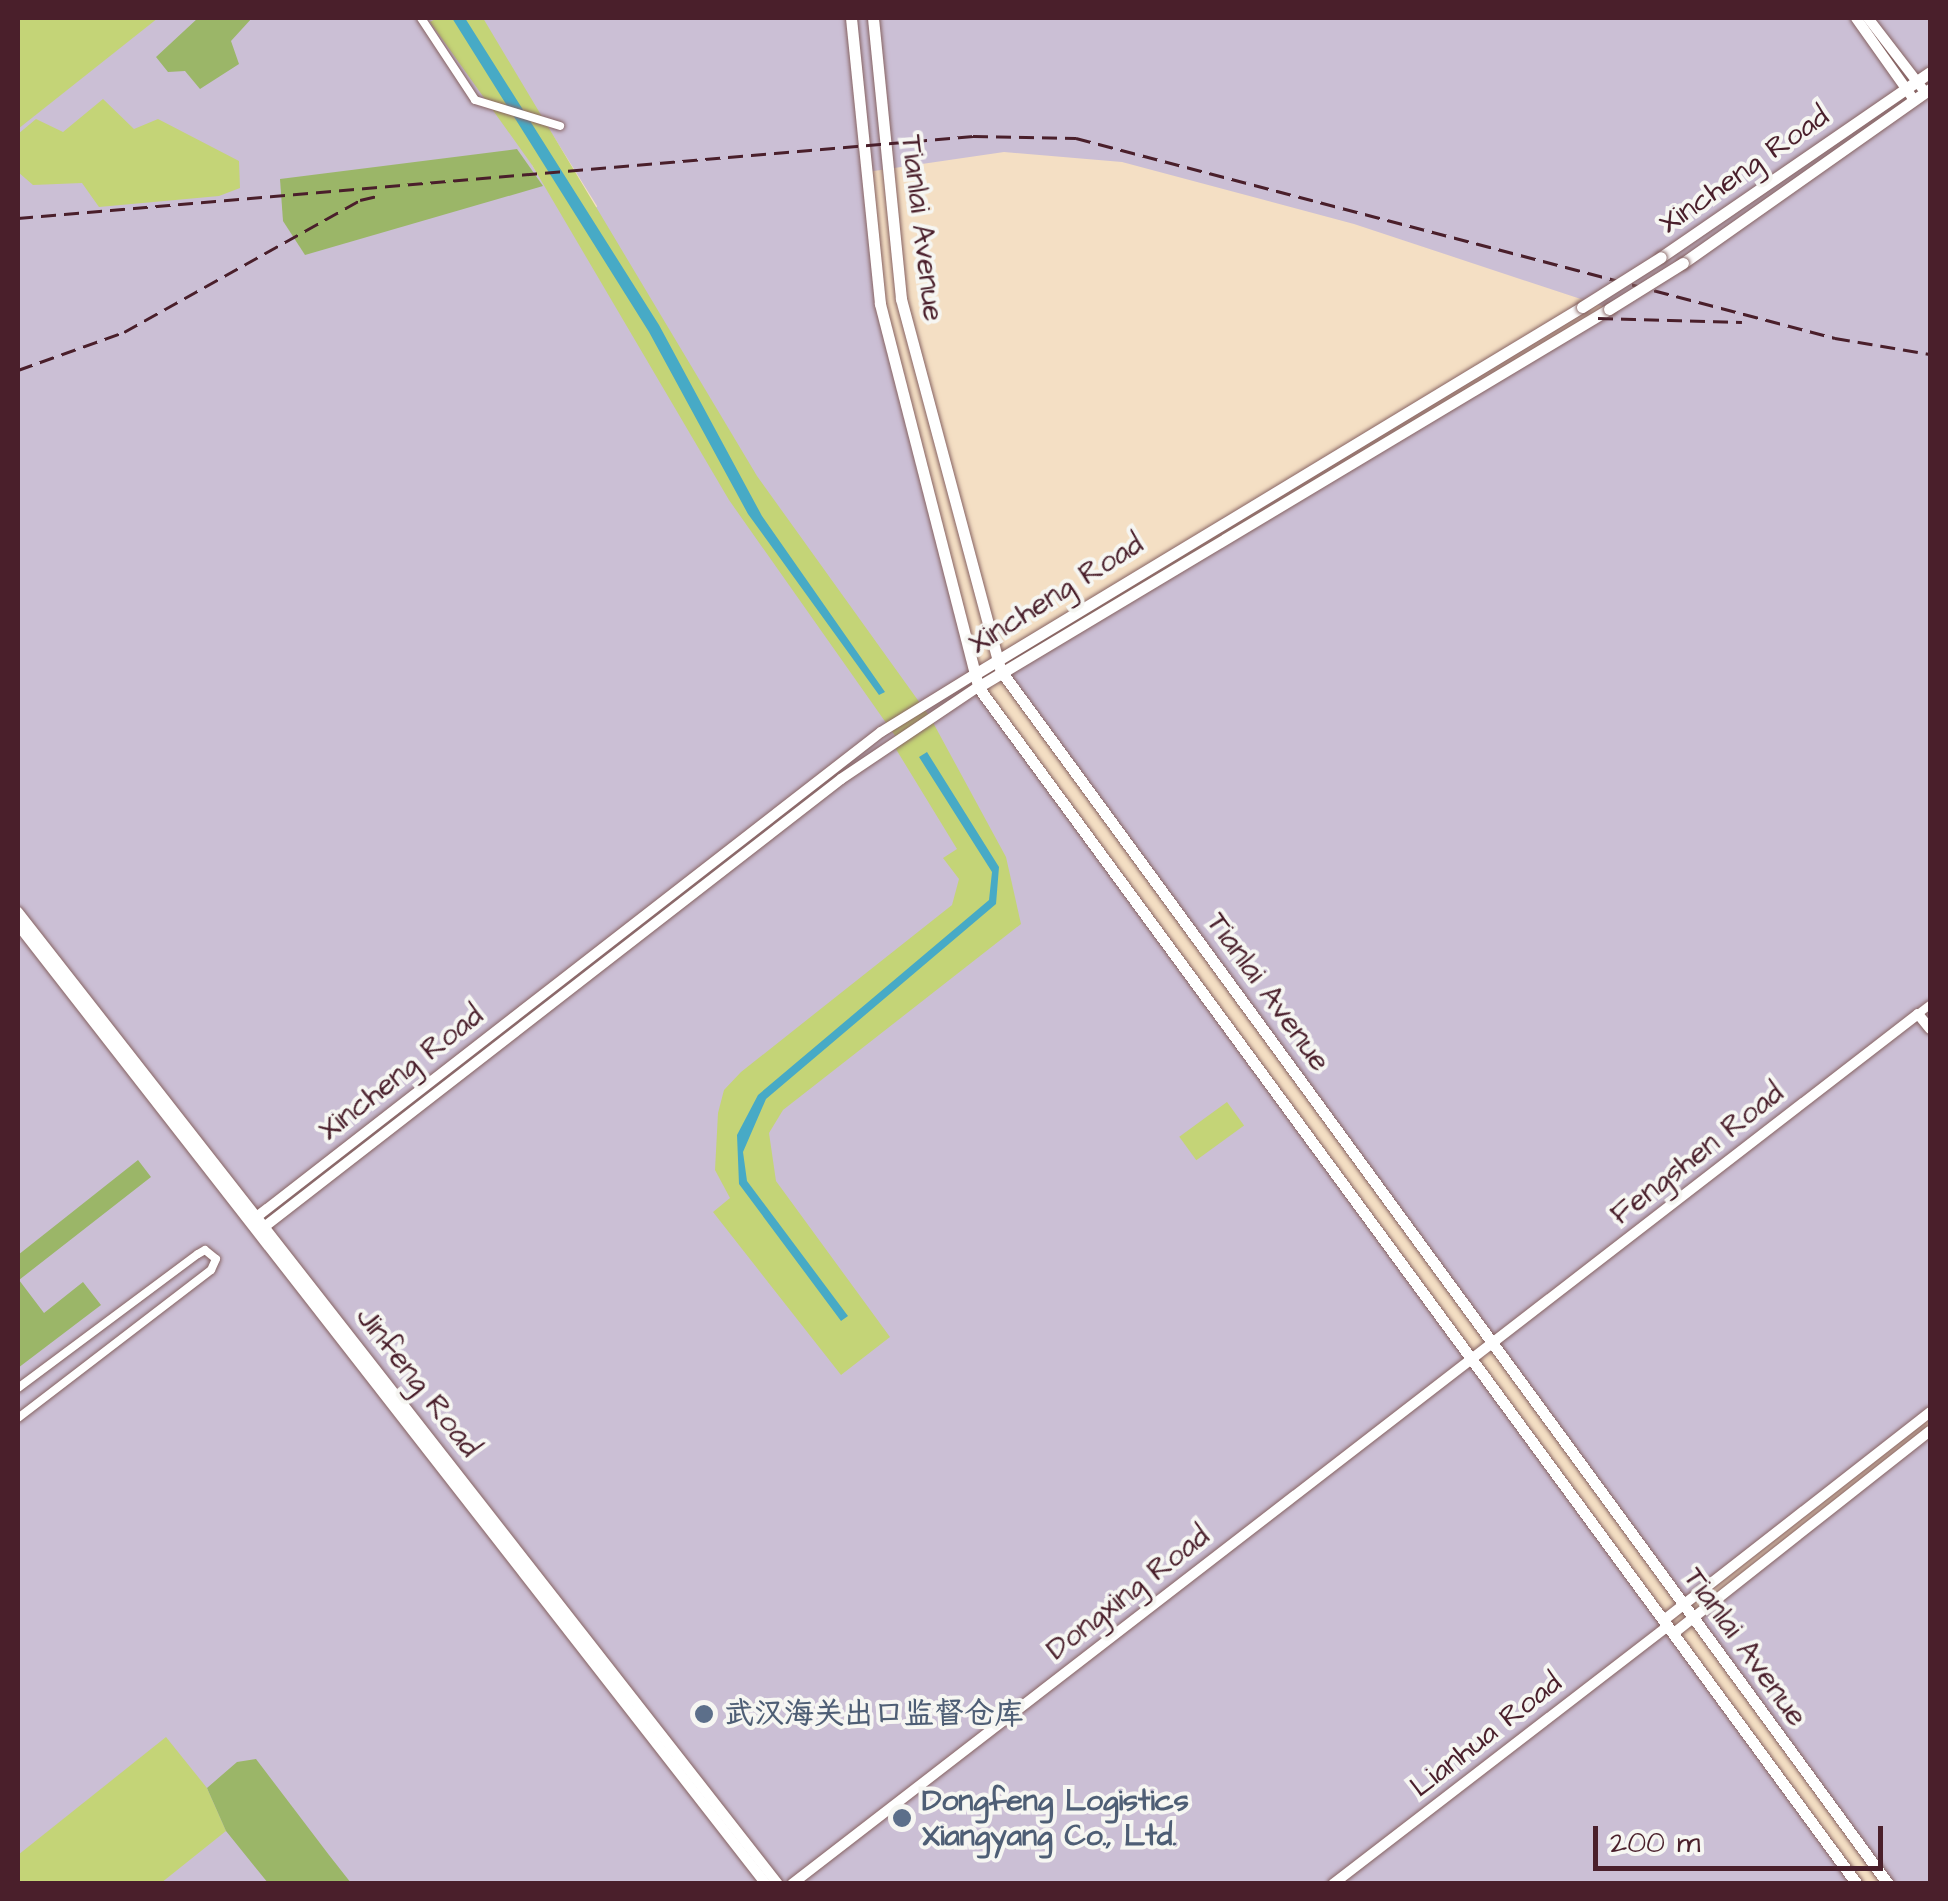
<!DOCTYPE html>
<meta charset="utf-8">
<style>
body{margin:0}
#map{position:relative;width:1948px;height:1901px;overflow:hidden;background:#f4dfc4;font-family:"Architects Daughter","LXGW WenKai TC",sans-serif}
div>[style]{position:absolute}
.industrial>*{inset:0;background:#cbbfd5}
.green>*{inset:0;background:#c4d477;transform-origin:0 0}
.forest>*{inset:0;background:#9bb668}
.water>*{inset:0;background:#47aac6}
.roads{filter:drop-shadow(0 0 2px #866261) drop-shadow(0 0 2px #866261)}
.minor>*{height:8px;margin:-4px;padding:0 4px;transform-origin:4px;border-radius:4px;background:#fff}
.tertiary>*{height:10px;margin:-5px;padding:0 5px;transform-origin:5px;border-radius:5px;background:#fff}
.secondary>*{height:11px;margin:-5.5px;padding:0 5.5px;transform-origin:5.5px;border-radius:5.5px;background:#fff}
.rail>*{height:2.5px;margin-top:-1.25px;transform-origin:0;background:repeating-linear-gradient(90deg,#4a1f2b 0 15px,transparent 0 23px)}
.bridges{filter:drop-shadow(0 0 2px #866261) drop-shadow(0 0 2px #866261)}
.secondary-bridge>*{height:11px;margin:-5.5px;padding:0 5.5px;transform-origin:5.5px;border-radius:5.5px;background:#fff}
.dots>*{width:28px;height:28px;translate:-50% -50%;box-sizing:border-box;border:5px solid #f6f6f2;border-radius:50%}
span{translate:-50% -50%;white-space:nowrap;text-align:center;line-height:1.15;-webkit-text-stroke:8px #f6f6f2;paint-order:stroke}
.street-label{font-size:30px;color:#4a1f2b}
.service-label{font-size:30px;color:#4e5e75;font-weight:700}
.left{translate:0 -50%;text-align:left}
.frame{position:absolute;inset:0;border:20px solid #4a1f2b;pointer-events:none}
.scale{position:absolute;left:1593px;top:1826px;width:290px;height:45px;box-sizing:border-box;border:5px solid #4a1f2b;border-top:0;padding-left:12px;font-size:30px;line-height:35px;white-space:nowrap;color:#4a1f2b;-webkit-text-stroke:8px #f6f6f2;paint-order:stroke}
</style>
<div id="map">
<div class="industrial">
<div style="clip-path:polygon(evenodd,18px 18px,1930px 18px,1930px 1412px,1683px 1605px,1001px 671px,1608px 308px,1354px 224px,1122px 162px,1004px 152px,867px 172px,880px 304px,978px 687px,1857px 1883px,18px 1883px,18px 18px,544px 121px,597px 206px,597px 207px,561px 212px,532px 165px,544px 121px)"></div>
<div style="clip-path:polygon(1930px 1431px,1930px 1883px,1888px 1883px,1693px 1618px)"></div>
</div>
<div class="green">
<div style="clip-path:polygon(18px 18px,158px 18px,18px 129px)"></div>
<div style="clip-path:polygon(437px 18px,483px 18px,757px 476px,930px 717px,1006px 857px,1021px 924px,783px 1110px,769px 1133px,776px 1181px,890px 1337px,841px 1375px,713px 1212px,730px 1198px,715px 1170px,718px 1113px,724px 1090px,741px 1072px,952px 905px,959px 879px,943px 858px,957px 849px,891px 741px,896px 737px,729px 500px,532px 165px,430px 22px)"></div>
<div style="clip-path:polygon(103px 99px,134px 129px,158px 119px,239px 161px,240px 188px,219px 196px,99px 207px,82px 183px,33px 185px,18px 172px,18px 134px,36px 119px,63px 132px)"></div>
<div style="left:1227px;top:1102px;width:29px;height:59px;rotate:54deg"></div>
<div style="clip-path:polygon(166px 1737px,207px 1788px,226px 1831px,161px 1883px,18px 1884px,18px 1855px)"></div>
</div>
<div class="forest">
<div style="clip-path:polygon(198px 18px,252px 18px,231px 41px,239px 64px,200px 89px,185px 71px,168px 72px,156px 57px)"></div>
<div style="clip-path:polygon(517px 149px,543px 186px,305px 255px,283px 221px,280px 179px)"></div>
<div style="clip-path:polygon(138px 1160px,151px 1177px,19px 1280px,44px 1313px,83px 1282px,101px 1305px,18px 1368px,18px 1255px)"></div>
<div style="clip-path:polygon(256px 1759px,329px 1855px,351px 1883px,268px 1883px,226px 1831px,207px 1788px,237px 1762px)"></div>
</div>
<div class="water">
<div style="clip-path:polygon(452px 18px,465px 18px,659px 325px,762px 516px,885px 692px,879px 695px,748px 514px,649px 332px)"></div>
<div style="clip-path:polygon(927px 752px,999px 867px,996px 904px,766px 1099px,743px 1152px,747px 1181px,848px 1316px,841px 1321px,739px 1184px,737px 1135px,758px 1095px,989px 900px,992px 872px,919px 757px)"></div>
</div>
<div class="roads">
<div class="minor">
<div style="left:421px;top:18px;width:98px;rotate:56.6deg"></div>
<div style="left:475px;top:100px;width:89px;rotate:17deg"></div>
<div style="left:1918px;top:1014px;width:15px;rotate:-37deg"></div>
<div style="left:18px;top:1388px;width:224px;rotate:-36.7deg"></div>
<div style="left:198px;top:1254px;width:8px;rotate:-30deg"></div>
<div style="left:205px;top:1250px;width:14px;rotate:39deg"></div>
<div style="left:216px;top:1259px;width:12px;rotate:114deg"></div>
<div style="left:211px;top:1270px;width:243px;rotate:142.5deg"></div>
</div>
<div class="tertiary">
<div style="left:1856px;top:18px;width:100px;rotate:54.7deg"></div>
<div style="left:1868px;top:18px;width:88px;rotate:52.4deg"></div>
<div style="left:18px;top:912px;width:1234px;rotate:51.98deg"></div>
<div style="left:18px;top:925px;width:1216px;rotate:52.05deg"></div>
<div style="left:254px;top:1219px;width:794px;rotate:-37.84deg"></div>
<div style="left:881px;top:732px;width:110px;rotate:-31.7deg"></div>
<div style="left:259px;top:1231px;width:737px;rotate:-37.83deg"></div>
<div style="left:841px;top:779px;width:165px;rotate:-33.9deg"></div>
<div style="left:1664px;top:1620px;width:338px;rotate:-38deg"></div>
<div style="left:1674px;top:1633px;width:326px;rotate:-38.3deg"></div>
<div style="left:792px;top:1884px;width:1423px;rotate:-37.69deg"></div>
<div style="left:1918px;top:1014px;width:19px;rotate:51deg"></div>
<div style="left:1333px;top:1884px;width:423px;rotate:-37.6deg"></div>
</div>
<div class="secondary">
<div style="left:851px;top:18px;width:287px;rotate:84.2deg"></div>
<div style="left:880px;top:304px;width:395px;rotate:75.6deg"></div>
<div style="left:978px;top:687px;width:1485px;rotate:53.71deg"></div>
<div style="left:873px;top:18px;width:282px;rotate:84.3deg"></div>
<div style="left:901px;top:299px;width:385px;rotate:75deg"></div>
<div style="left:1001px;top:671px;width:1503px;rotate:53.82deg"></div>
<div style="left:1661px;top:257px;width:326px;rotate:-34.5deg"></div>
<div style="left:1683px;top:263px;width:302px;rotate:-35.2deg"></div>
<div style="left:975px;top:674px;width:709px;rotate:-31.16deg"></div>
<div style="left:978px;top:687px;width:736px;rotate:-30.92deg"></div>
</div>
</div>
<div class="rail">
<div style="left:18px;top:218px;width:959px;rotate:-4.91deg"></div>
<div style="left:973px;top:136px;width:103px;rotate:1.1deg"></div>
<div style="left:1076px;top:138px;width:785px;rotate:14.76deg"></div>
<div style="left:1835px;top:338px;width:96px;rotate:9.6deg"></div>
<div style="left:1598px;top:318px;width:144px;rotate:1.6deg"></div>
<div style="left:18px;top:370px;width:113px;rotate:-19.7deg"></div>
<div style="left:124px;top:332px;width:270px;rotate:-29.2deg"></div>
<div style="left:360px;top:200px;width:22px;rotate:-13deg"></div>
</div>
<div class="bridges">
<div class="secondary-bridge">
<div style="left:1582px;top:307px;width:93px;rotate:-32.3deg"></div>
<div style="left:1609px;top:309px;width:87px;rotate:-31.9deg"></div>
</div>
</div>
<div class="dots">
<div style="left:704px;top:1714px;background:#5c6f8a"></div>
<div style="left:902px;top:1818px;background:#5c6f8a"></div>
</div>
<div class="street-label">
<span style="left:1744px;top:170px;rotate:-35deg">Xincheng Road</span>
<span style="left:922px;top:228px;rotate:83deg">Tianlai Avenue</span>
<span style="left:1056px;top:594px;rotate:-32deg">Xincheng Road</span>
<span style="left:1268px;top:992px;rotate:54deg">Tianlai Avenue</span>
<span style="left:401px;top:1073px;rotate:-38deg">Xincheng Road</span>
<span style="left:1697px;top:1154px;rotate:-38deg">Fengshen Road</span>
<span style="left:418px;top:1382px;rotate:52deg">Jinfeng Road</span>
<span style="left:1128px;top:1593px;rotate:-38deg">Dongxing Road</span>
<span style="left:1745px;top:1647px;rotate:54deg">Tianlai Avenue</span>
<span style="left:1486px;top:1735px;rotate:-38deg">Lianhua Road</span>
</div>
<div class="service-label">
<span class="left" style="left:724px;top:1714px">武汉海关出口监督仓库</span>
<span class="left" style="left:922px;top:1818px">Dongfeng Logistics<br>Xiangyang Co., Ltd.</span>
</div>
<div class="frame"></div>
<div class="scale">200 m</div>
</div>
